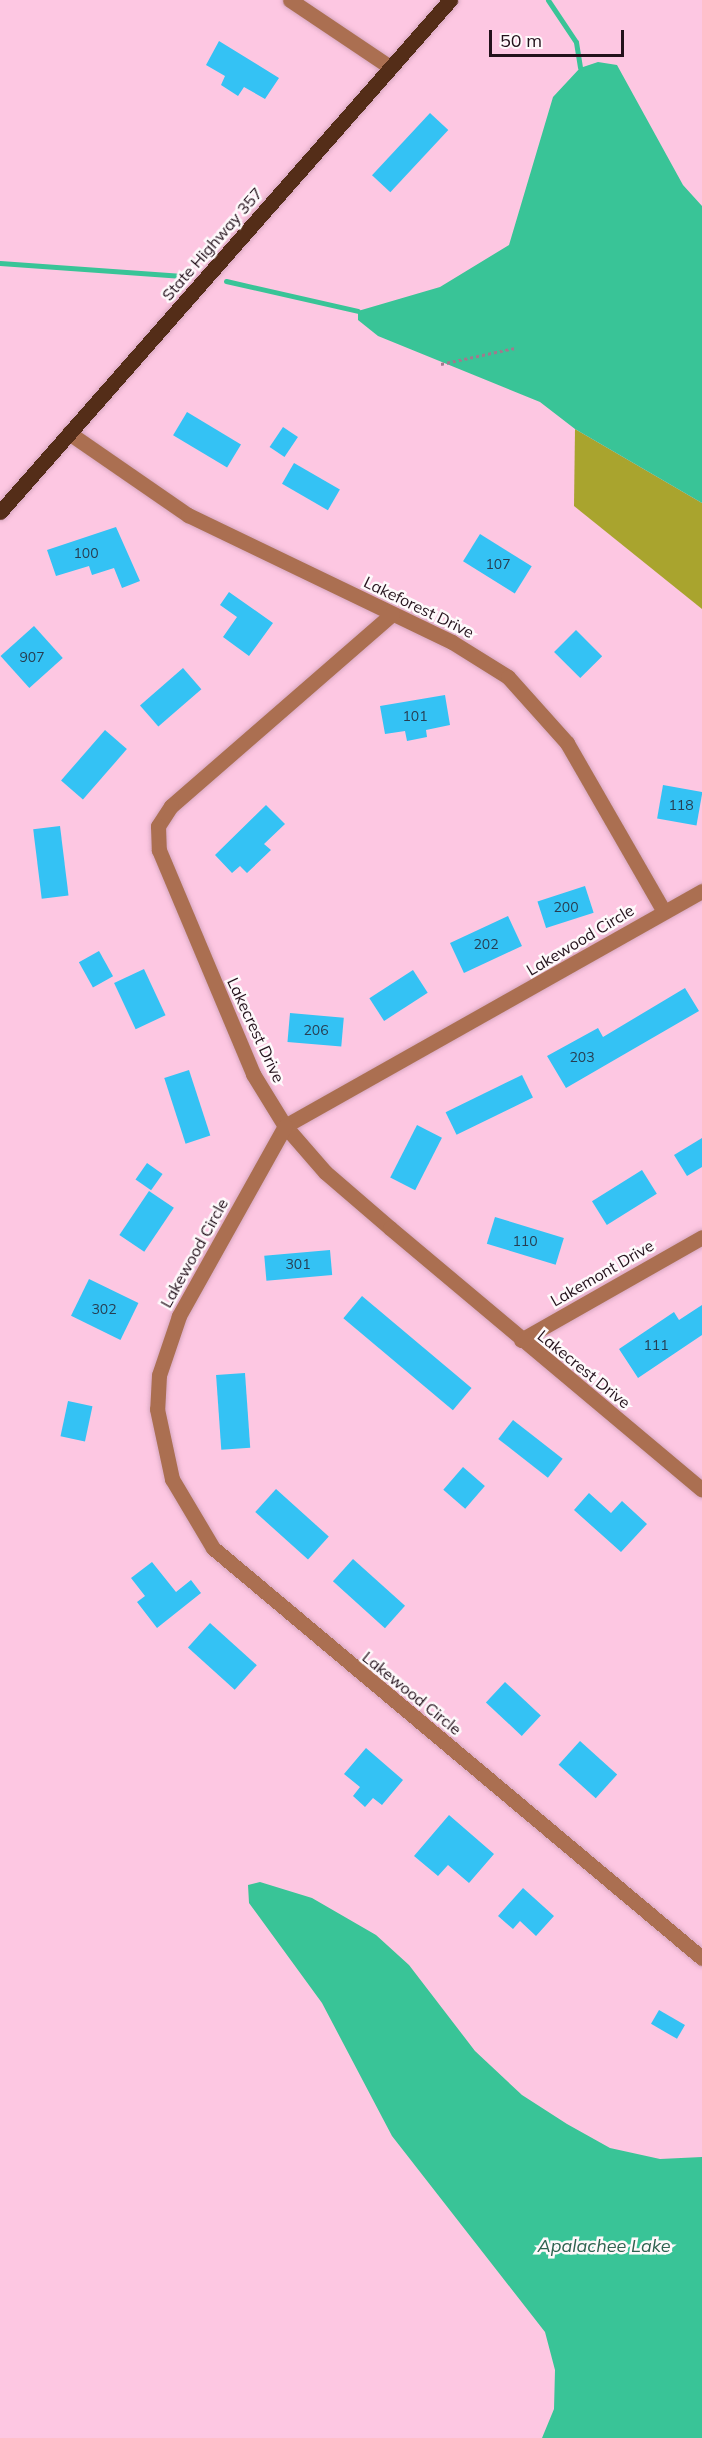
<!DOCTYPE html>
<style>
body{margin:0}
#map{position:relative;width:702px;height:2438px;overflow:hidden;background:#fdc7e2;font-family:Mulish,sans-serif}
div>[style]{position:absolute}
.forest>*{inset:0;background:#a9a42e}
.water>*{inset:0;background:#39c497}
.stream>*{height:5px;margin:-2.5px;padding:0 2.5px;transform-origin:2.5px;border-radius:2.5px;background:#39c497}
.building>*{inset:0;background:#34c2f4;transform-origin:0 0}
.path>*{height:3px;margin-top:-1.5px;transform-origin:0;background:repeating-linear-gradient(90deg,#a07a8d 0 3px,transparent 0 6px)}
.roads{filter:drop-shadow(0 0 2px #d6a6be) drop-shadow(0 0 2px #d6a6be)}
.minor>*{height:15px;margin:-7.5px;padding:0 7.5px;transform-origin:7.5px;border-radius:7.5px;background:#ab6f51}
.major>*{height:15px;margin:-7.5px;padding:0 7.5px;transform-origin:7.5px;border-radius:7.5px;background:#542d18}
span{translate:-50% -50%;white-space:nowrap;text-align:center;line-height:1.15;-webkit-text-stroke:5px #fef9fb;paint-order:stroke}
.number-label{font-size:14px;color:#273d51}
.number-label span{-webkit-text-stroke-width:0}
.street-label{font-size:16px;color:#23111b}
.water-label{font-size:18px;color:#2d624f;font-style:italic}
.scale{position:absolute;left:489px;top:30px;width:135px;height:27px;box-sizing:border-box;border:3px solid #23111b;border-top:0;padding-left:8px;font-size:18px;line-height:21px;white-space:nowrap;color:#23111b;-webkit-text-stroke:4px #fef9fb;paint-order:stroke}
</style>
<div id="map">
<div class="forest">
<div style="clip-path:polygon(575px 429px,702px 503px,702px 609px,574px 506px)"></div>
</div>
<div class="water">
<div style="clip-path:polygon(598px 62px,617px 65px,683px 185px,702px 206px,702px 503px,575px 429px,540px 402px,378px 336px,358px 320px,358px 311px,440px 287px,509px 245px,553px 97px,580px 68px)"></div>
<div style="clip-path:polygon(260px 1882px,312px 1898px,376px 1935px,409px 1965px,475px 2051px,522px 2095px,567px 2124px,610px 2148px,660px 2159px,702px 2157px,702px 2438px,542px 2438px,554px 2409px,555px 2370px,545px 2332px,392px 2136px,322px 2003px,249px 1903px,248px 1885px)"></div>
</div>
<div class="stream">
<div style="left:548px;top:0;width:50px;rotate:56.3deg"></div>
<div style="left:576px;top:42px;width:26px;rotate:81deg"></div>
<div style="left:0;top:263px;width:183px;rotate:4.1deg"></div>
<div style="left:226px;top:281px;width:135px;rotate:12.8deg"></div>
</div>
<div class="building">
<div style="clip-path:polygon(219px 41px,279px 78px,265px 99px,244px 87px,238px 96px,221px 85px,225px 76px,206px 65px)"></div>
<div style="left:430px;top:113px;width:25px;height:85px;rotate:43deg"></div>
<div style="left:187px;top:412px;width:63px;height:27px;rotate:31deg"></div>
<div style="left:283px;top:427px;width:18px;height:24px;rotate:34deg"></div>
<div style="left:294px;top:463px;width:53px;height:24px;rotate:30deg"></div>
<div style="clip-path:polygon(116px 527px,140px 581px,122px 588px,114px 568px,92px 575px,89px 566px,56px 576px,47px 550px)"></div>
<div style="left:480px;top:534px;width:61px;height:32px;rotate:32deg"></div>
<div style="clip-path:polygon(229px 592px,273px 623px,249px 656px,223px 637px,237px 617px,220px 605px)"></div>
<div style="left:34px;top:626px;width:43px;height:45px;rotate:48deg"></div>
<div style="left:576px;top:630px;width:37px;height:31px;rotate:45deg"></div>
<div style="left:183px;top:668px;width:28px;height:57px;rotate:49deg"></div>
<div style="clip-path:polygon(445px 695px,450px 725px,426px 730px,427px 737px,407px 741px,405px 731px,385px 734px,380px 706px)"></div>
<div style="left:105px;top:730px;width:29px;height:67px;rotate:41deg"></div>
<div style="left:663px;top:785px;width:40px;height:34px;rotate:10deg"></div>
<div style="clip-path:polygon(266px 805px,285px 824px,264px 844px,271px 850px,247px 873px,240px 866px,232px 873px,215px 855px)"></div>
<div style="left:60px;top:826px;width:70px;height:27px;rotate:83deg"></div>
<div style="left:585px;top:886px;width:28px;height:50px;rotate:72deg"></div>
<div style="left:508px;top:916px;width:33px;height:64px;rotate:65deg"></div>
<div style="left:99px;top:951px;width:29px;height:23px;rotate:61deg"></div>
<div style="left:144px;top:969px;width:51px;height:33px;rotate:65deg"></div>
<div style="left:413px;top:970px;width:27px;height:52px;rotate:57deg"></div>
<div style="clip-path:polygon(685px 988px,699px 1011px,566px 1088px,547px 1056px,598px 1028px,603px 1037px)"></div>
<div style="left:290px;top:1013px;width:54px;height:29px;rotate:5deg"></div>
<div style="left:189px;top:1070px;width:69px;height:26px;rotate:72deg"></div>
<div style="left:522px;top:1075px;width:25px;height:85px;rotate:64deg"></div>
<div style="left:417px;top:1125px;width:28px;height:59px;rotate:27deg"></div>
<div style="clip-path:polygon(702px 1138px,702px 1167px,687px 1176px,674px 1155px)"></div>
<div style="left:147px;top:1163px;width:19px;height:20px;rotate:35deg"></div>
<div style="left:642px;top:1170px;width:28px;height:59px;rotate:58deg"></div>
<div style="left:149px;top:1191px;width:30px;height:53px;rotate:34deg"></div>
<div style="left:495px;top:1217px;width:72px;height:28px;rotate:17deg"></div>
<div style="left:330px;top:1250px;width:25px;height:66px;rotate:85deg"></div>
<div style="left:89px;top:1279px;width:55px;height:41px;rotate:26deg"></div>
<div style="left:362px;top:1296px;width:143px;height:29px;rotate:40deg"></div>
<div style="clip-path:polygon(702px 1305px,702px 1335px,638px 1378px,619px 1349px,674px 1312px,679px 1320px)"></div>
<div style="left:245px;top:1373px;width:75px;height:29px;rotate:86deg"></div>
<div style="left:68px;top:1401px;width:25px;height:36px;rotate:12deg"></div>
<div style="left:513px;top:1420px;width:63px;height:24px;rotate:38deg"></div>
<div style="left:463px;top:1467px;width:29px;height:30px;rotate:41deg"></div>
<div style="left:276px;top:1489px;width:71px;height:31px;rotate:42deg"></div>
<div style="clip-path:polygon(589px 1493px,611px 1513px,622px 1501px,647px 1524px,621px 1552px,574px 1510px)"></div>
<div style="left:353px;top:1559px;width:70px;height:30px;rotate:42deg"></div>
<div style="clip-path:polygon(152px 1562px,176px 1592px,191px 1580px,201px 1593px,157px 1628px,137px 1602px,145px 1596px,131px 1578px)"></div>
<div style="left:210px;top:1623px;width:63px;height:33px;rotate:42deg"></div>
<div style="left:505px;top:1682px;width:49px;height:28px;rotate:43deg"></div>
<div style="left:580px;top:1741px;width:50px;height:32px;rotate:42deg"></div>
<div style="clip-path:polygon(366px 1748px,403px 1780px,382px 1805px,373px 1798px,365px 1807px,353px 1796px,360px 1787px,344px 1774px)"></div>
<div style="clip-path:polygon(449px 1815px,494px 1854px,469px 1883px,448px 1865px,438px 1876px,414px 1856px)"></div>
<div style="clip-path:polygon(523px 1888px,554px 1916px,536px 1936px,520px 1921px,513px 1929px,498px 1916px)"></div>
<div style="left:659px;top:2010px;width:30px;height:16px;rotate:30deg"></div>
</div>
<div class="path">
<div style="left:441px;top:364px;width:76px;rotate:-12.2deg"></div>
</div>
<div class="roads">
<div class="minor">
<div style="left:290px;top:0;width:120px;rotate:33.8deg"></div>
<div style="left:69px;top:433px;width:145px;rotate:34.6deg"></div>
<div style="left:188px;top:515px;width:293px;rotate:25.7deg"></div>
<div style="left:452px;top:642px;width:66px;rotate:32deg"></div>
<div style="left:508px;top:677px;width:89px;rotate:48.2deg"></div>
<div style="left:567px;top:743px;width:193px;rotate:60.1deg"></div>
<div style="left:392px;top:614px;width:293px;rotate:139deg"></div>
<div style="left:171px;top:806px;width:24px;rotate:123deg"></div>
<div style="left:158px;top:826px;width:24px;rotate:88deg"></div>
<div style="left:159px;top:850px;width:243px;rotate:67.2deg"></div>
<div style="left:253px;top:1074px;width:61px;rotate:58.4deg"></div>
<div style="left:285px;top:1126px;width:61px;rotate:49deg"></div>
<div style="left:325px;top:1172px;width:86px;rotate:40.7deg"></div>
<div style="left:390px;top:1228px;width:407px;rotate:40deg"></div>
<div style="left:702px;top:891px;width:479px;rotate:150.6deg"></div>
<div style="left:285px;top:1126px;width:218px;rotate:119.2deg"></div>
<div style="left:179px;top:1316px;width:62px;rotate:108.7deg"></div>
<div style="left:159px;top:1375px;width:34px;rotate:93deg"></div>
<div style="left:157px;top:1409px;width:72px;rotate:77.9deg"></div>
<div style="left:172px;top:1479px;width:80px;rotate:59.3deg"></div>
<div style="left:213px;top:1548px;width:638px;rotate:39.98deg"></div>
<div style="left:521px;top:1340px;width:208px;rotate:-29.6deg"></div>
</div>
<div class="major">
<div style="left:0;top:512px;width:682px;rotate:-48.69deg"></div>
</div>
</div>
<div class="number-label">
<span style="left:86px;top:553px">100</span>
<span style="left:498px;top:564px">107</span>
<span style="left:32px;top:657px">907</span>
<span style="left:415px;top:716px">101</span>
<span style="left:681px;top:805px">118</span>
<span style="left:566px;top:907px">200</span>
<span style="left:486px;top:944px">202</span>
<span style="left:316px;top:1030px">206</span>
<span style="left:582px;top:1057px">203</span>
<span style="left:525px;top:1241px">110</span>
<span style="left:298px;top:1264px">301</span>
<span style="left:104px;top:1309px">302</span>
<span style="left:656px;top:1345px">111</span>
</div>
<div class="street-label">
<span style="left:212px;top:244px;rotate:-49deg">State Highway 357</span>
<span style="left:419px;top:607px;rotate:26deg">Lakeforest Drive</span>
<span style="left:580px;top:940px;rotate:-31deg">Lakewood Circle</span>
<span style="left:256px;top:1030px;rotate:65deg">Lakecrest Drive</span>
<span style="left:194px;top:1253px;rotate:-61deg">Lakewood Circle</span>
<span style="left:602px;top:1273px;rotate:-30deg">Lakemont Drive</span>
<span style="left:584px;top:1369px;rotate:39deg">Lakecrest Drive</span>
<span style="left:412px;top:1693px;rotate:39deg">Lakewood Circle</span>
</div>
<div class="water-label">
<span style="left:604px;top:2246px">Apalachee Lake</span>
</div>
<div class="scale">50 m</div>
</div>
